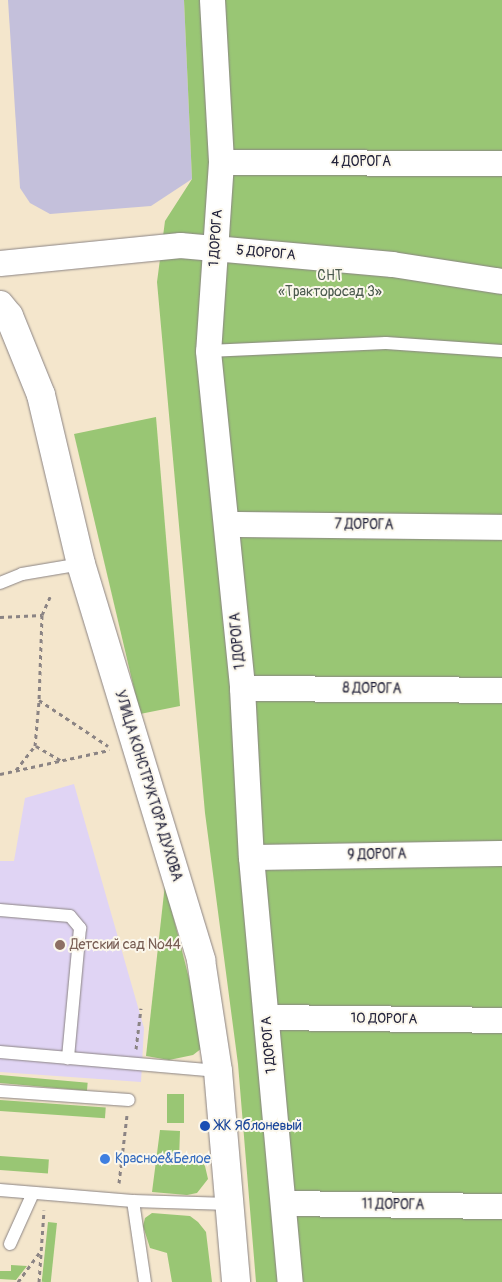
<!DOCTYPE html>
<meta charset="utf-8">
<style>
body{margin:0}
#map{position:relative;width:502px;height:1282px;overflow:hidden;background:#f4e6cc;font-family:Pangolin,sans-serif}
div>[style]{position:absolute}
.built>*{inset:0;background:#e0d4f4}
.industrial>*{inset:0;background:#c4c0db}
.green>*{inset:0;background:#99c674;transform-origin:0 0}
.path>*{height:3px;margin-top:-1.5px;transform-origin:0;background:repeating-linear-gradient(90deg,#8b8484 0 4px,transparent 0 8px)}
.roads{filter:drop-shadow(0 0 1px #8b8484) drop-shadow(0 0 1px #8b8484)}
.service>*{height:12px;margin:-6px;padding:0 6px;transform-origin:6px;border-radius:6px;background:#fff}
.minor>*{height:25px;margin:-12.5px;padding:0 12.5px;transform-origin:12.5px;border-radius:12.5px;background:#fff}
.tertiary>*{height:28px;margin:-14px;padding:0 14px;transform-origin:14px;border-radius:14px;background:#fff}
.dots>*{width:14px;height:14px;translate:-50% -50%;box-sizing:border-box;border:2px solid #fbf7ec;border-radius:50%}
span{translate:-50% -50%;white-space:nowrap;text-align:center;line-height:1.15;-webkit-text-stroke:4px #fbf7ec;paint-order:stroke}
.street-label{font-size:14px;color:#22223b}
.park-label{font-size:14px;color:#4c5b4f}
.education-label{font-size:14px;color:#785e54}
.left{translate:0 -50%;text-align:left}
.transit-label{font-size:14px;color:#164399}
.shop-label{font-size:14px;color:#366cbe}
</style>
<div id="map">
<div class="built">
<div style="clip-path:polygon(74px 784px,144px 1028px,141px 1082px,0 1072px,0 861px,14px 861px,25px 798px)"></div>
</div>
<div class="industrial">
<div style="clip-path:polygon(8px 0,184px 0,192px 179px,151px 206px,50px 214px,30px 203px,20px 188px)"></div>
</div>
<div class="green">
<div style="clip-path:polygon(184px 0,502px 0,502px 1282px,256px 1282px,238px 1064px,205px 813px,157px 282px,165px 221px,192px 179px)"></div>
<div style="clip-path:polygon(156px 417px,180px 706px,140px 714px,74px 434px)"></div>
<div style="clip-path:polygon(165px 884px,206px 1045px,193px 1055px,169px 1060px,146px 1056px)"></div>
<div style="left:0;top:1075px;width:88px;height:8px;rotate:5deg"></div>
<div style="left:167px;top:1094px;width:17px;height:29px"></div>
<div style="left:0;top:1100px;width:106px;height:11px;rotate:4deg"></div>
<div style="clip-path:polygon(160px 1130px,180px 1131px,179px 1160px,201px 1161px,205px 1166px,208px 1179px,197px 1193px,187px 1195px,152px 1192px)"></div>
<div style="left:0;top:1156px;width:49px;height:14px;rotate:4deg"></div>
<div style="clip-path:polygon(152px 1213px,190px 1216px,198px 1222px,206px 1232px,212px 1282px,172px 1282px,167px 1253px,150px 1248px,143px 1226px,145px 1218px)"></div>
<div style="left:48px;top:1222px;width:9px;height:60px;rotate:6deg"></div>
<div style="clip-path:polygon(11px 1265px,27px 1266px,16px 1280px,0 1279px,0 1271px,11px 1271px)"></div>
</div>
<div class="path">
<div style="left:42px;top:615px;width:85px;rotate:92deg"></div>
<div style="left:39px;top:700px;width:83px;rotate:33.7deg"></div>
<div style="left:0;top:617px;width:42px;rotate:-2.7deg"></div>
<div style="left:42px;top:615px;width:20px;rotate:-66deg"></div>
<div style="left:36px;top:746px;width:28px;rotate:30deg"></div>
<div style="left:16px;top:770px;width:31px;rotate:-52deg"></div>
<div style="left:35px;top:746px;width:45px;rotate:-84.9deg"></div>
<div style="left:0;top:774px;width:112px;rotate:-12.4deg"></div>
<div style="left:136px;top:1049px;width:41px;rotate:-83deg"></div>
<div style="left:119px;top:1183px;width:68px;rotate:-83.3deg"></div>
<div style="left:18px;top:1282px;width:37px;rotate:-54deg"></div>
<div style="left:39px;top:1282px;width:72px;rotate:-86deg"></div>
</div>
<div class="roads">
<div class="service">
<div style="left:208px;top:351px;width:178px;rotate:-2.6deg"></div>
<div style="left:386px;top:343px;width:116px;rotate:3.9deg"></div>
<div style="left:0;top:583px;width:24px;rotate:-22deg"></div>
<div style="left:22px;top:574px;width:60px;rotate:-9.6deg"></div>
<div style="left:0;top:910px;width:70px;rotate:4.9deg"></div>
<div style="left:70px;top:916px;width:16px;rotate:50deg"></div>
<div style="left:80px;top:928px;width:131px;rotate:95.3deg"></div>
<div style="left:0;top:1052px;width:219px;rotate:5deg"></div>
<div style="left:0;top:1091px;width:129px;rotate:4deg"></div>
<div style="left:0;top:1190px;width:133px;rotate:4.7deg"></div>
<div style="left:133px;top:1201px;width:96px;rotate:1.8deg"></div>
<div style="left:133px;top:1201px;width:82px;rotate:81.6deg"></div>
<div style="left:10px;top:1244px;width:56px;rotate:-65.7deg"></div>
</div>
<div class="minor">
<div style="left:212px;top:0;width:162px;rotate:86.8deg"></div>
<div style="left:221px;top:162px;width:189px;rotate:93.9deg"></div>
<div style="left:208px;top:351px;width:339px;rotate:84.2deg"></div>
<div style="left:242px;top:688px;width:169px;rotate:87deg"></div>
<div style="left:251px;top:857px;width:427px;rotate:84.8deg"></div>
<div style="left:221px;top:162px;width:281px;rotate:0.2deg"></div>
<div style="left:0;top:263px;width:181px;rotate:-5.7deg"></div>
<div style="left:180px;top:245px;width:213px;rotate:5.1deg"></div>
<div style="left:392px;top:264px;width:111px;rotate:8.8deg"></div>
<div style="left:227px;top:524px;width:275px;rotate:0.6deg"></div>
<div style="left:242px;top:688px;width:260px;rotate:0.4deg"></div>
<div style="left:251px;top:857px;width:251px;rotate:-0.9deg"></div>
<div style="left:267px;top:1017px;width:235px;rotate:0.7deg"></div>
<div style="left:283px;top:1203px;width:219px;rotate:0.8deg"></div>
</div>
<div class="tertiary">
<div style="left:0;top:305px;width:14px;rotate:51deg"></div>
<div style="left:9px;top:316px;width:85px;rotate:67.9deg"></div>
<div style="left:41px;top:395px;width:174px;rotate:76.7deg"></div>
<div style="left:81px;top:564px;width:414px;rotate:73.1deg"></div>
<div style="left:201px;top:960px;width:112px;rotate:81.3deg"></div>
<div style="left:218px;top:1071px;width:212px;rotate:85.1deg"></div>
</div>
</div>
<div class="dots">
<div style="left:60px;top:945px;background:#8d6e63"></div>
<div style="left:205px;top:1126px;background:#1a4fb4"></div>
<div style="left:105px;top:1159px;background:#3f7fe0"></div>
</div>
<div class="street-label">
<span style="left:361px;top:162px">4 ДОРОГА</span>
<span style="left:216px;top:238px;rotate:-86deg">1 ДОРОГА</span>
<span style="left:266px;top:253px;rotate:5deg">5 ДОРОГА</span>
<span style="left:364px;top:525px;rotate:1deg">7 ДОРОГА</span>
<span style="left:238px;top:641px;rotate:-95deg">1 ДОРОГА</span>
<span style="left:372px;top:689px;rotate:1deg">8 ДОРОГА</span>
<span style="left:148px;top:786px;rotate:73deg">УЛИЦА КОНСТРУКТОРА ДУХОВА</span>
<span style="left:377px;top:855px;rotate:-1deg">9 ДОРОГА</span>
<span style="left:384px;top:1019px;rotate:1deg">10 ДОРОГА</span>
<span style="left:269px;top:1045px;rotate:-95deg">1 ДОРОГА</span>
<span style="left:393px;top:1205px;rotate:1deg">11 ДОРОГА</span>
</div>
<div class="park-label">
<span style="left:330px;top:284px">СНТ<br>«Тракторосад 3»</span>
</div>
<div class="education-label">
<span class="left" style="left:70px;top:945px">Детский сад №44</span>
</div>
<div class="transit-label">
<span class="left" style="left:215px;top:1126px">ЖК Яблоневый</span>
</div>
<div class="shop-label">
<span class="left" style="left:115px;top:1159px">Красное&amp;Белое</span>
</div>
</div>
